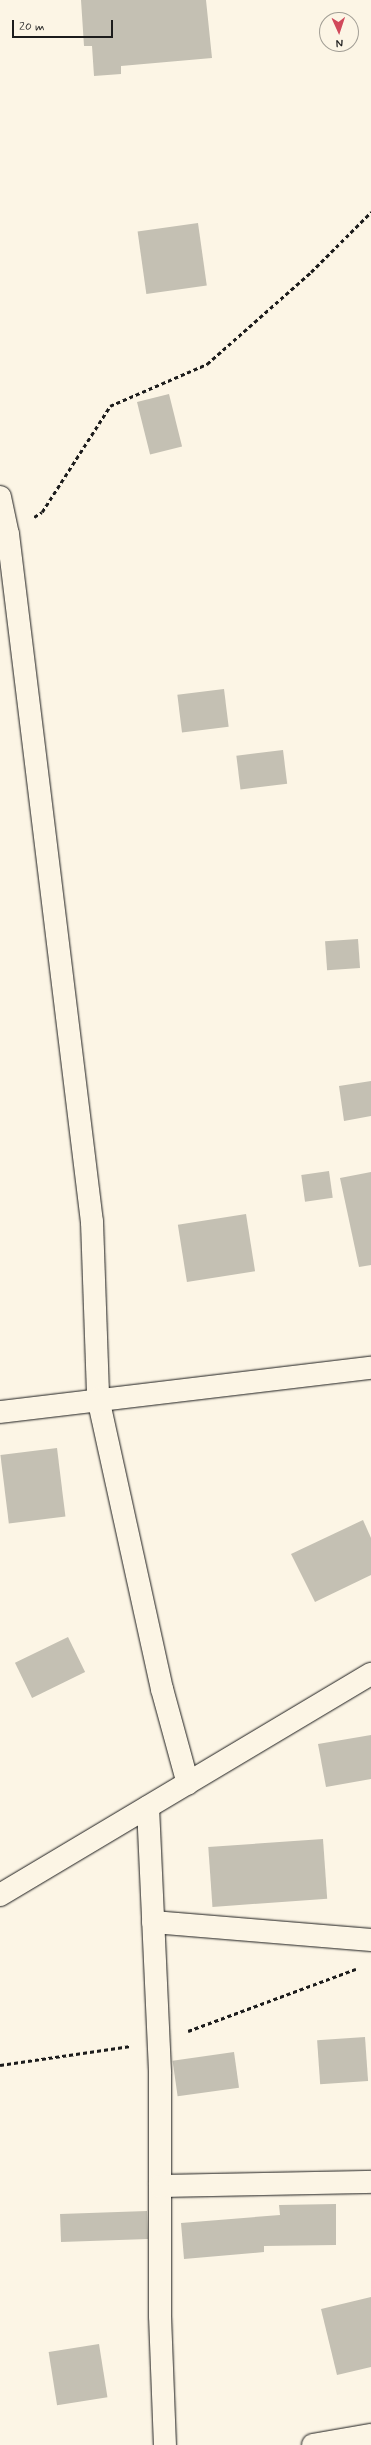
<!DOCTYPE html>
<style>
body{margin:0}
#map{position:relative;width:371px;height:2445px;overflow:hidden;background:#fcf5e5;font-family:Mynerve,sans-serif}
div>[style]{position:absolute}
.building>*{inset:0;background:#c4c0b3;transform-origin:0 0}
.path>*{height:2.5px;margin-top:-1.25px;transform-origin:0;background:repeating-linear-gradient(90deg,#1c1c1c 0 4px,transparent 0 7px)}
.roads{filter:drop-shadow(0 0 1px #1c1c1c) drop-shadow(0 0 1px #1c1c1c)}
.street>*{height:22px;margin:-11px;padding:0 11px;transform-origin:11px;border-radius:11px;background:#fcf5e5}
span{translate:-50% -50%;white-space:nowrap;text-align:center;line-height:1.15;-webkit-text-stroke:4px #fcf5e5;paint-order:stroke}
.north{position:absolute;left:319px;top:12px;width:40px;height:40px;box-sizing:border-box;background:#fcf5e5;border:1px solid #a29e95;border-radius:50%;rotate:177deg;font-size:11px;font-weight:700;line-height:16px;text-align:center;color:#1c1c1c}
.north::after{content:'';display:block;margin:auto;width:14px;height:18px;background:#d1495b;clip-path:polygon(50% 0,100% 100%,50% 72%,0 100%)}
.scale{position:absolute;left:12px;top:20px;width:101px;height:18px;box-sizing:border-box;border:2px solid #1c1c1c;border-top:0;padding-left:5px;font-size:12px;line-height:14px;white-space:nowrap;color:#1c1c1c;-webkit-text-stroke:3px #fcf5e5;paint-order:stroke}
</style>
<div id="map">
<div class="building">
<div style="clip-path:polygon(81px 0,206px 0,212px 58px,121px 66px,121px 74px,94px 76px,92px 46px,84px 46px)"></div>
<div style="left:198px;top:223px;width:63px;height:61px;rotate:82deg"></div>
<div style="left:169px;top:394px;width:54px;height:33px;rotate:76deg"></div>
<div style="left:224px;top:689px;width:38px;height:47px;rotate:83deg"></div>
<div style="left:283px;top:750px;width:34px;height:47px;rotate:83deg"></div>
<div style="left:358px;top:939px;width:29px;height:33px;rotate:86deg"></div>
<div style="clip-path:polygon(371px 1081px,371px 1116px,344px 1121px,339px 1086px)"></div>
<div style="left:329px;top:1171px;width:27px;height:28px;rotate:82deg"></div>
<div style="clip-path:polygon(371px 1172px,371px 1265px,359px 1267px,340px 1178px)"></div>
<div style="left:246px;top:1214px;width:58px;height:69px;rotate:81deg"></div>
<div style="left:57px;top:1448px;width:69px;height:57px;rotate:83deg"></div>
<div style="clip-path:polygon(363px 1520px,371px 1538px,371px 1575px,315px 1602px,291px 1554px)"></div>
<div style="left:68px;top:1637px;width:39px;height:59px;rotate:64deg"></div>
<div style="clip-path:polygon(371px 1735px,371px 1779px,326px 1787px,318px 1744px)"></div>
<div style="left:323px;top:1839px;width:60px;height:115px;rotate:86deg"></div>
<div style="left:365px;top:2037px;width:44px;height:48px;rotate:86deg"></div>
<div style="left:234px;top:2052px;width:36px;height:62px;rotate:82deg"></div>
<div style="clip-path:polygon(336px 2204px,336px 2245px,264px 2246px,264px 2252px,184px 2259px,181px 2223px,280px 2215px,279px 2205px)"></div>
<div style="left:147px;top:2211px;width:28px;height:87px;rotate:88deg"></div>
<div style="clip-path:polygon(371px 2297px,371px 2367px,337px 2375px,321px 2309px)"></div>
<div style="left:99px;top:2344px;width:54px;height:51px;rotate:81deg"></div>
</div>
<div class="path">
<div style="left:34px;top:517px;width:9px;rotate:-32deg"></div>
<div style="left:42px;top:512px;width:126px;rotate:-57.3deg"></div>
<div style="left:110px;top:406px;width:106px;rotate:-23.4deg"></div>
<div style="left:207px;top:364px;width:139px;rotate:-41.5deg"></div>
<div style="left:311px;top:272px;width:85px;rotate:-45deg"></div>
<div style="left:188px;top:2031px;width:179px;rotate:-20.3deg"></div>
<div style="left:0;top:2065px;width:132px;rotate:-8.3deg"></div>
</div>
<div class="roads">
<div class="street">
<div style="left:0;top:497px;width:38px;rotate:78deg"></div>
<div style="left:8px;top:534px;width:693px;rotate:83.04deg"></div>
<div style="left:92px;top:1222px;width:176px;rotate:88deg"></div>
<div style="left:98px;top:1398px;width:298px;rotate:77.6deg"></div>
<div style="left:162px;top:1689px;width:98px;rotate:74.7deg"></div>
<div style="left:0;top:1412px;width:374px;rotate:-6.8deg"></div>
<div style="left:148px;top:1807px;width:267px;rotate:87.4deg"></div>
<div style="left:160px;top:2074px;width:242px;rotate:90deg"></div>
<div style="left:160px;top:2316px;width:129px;rotate:87.8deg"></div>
<div style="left:0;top:1895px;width:432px;rotate:-30.8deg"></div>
<div style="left:153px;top:1922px;width:219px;rotate:4.7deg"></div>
<div style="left:160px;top:2186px;width:211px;rotate:-1.1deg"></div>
<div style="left:313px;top:2445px;width:59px;rotate:-9.8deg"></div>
</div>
</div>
<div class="north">N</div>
<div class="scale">20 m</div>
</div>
